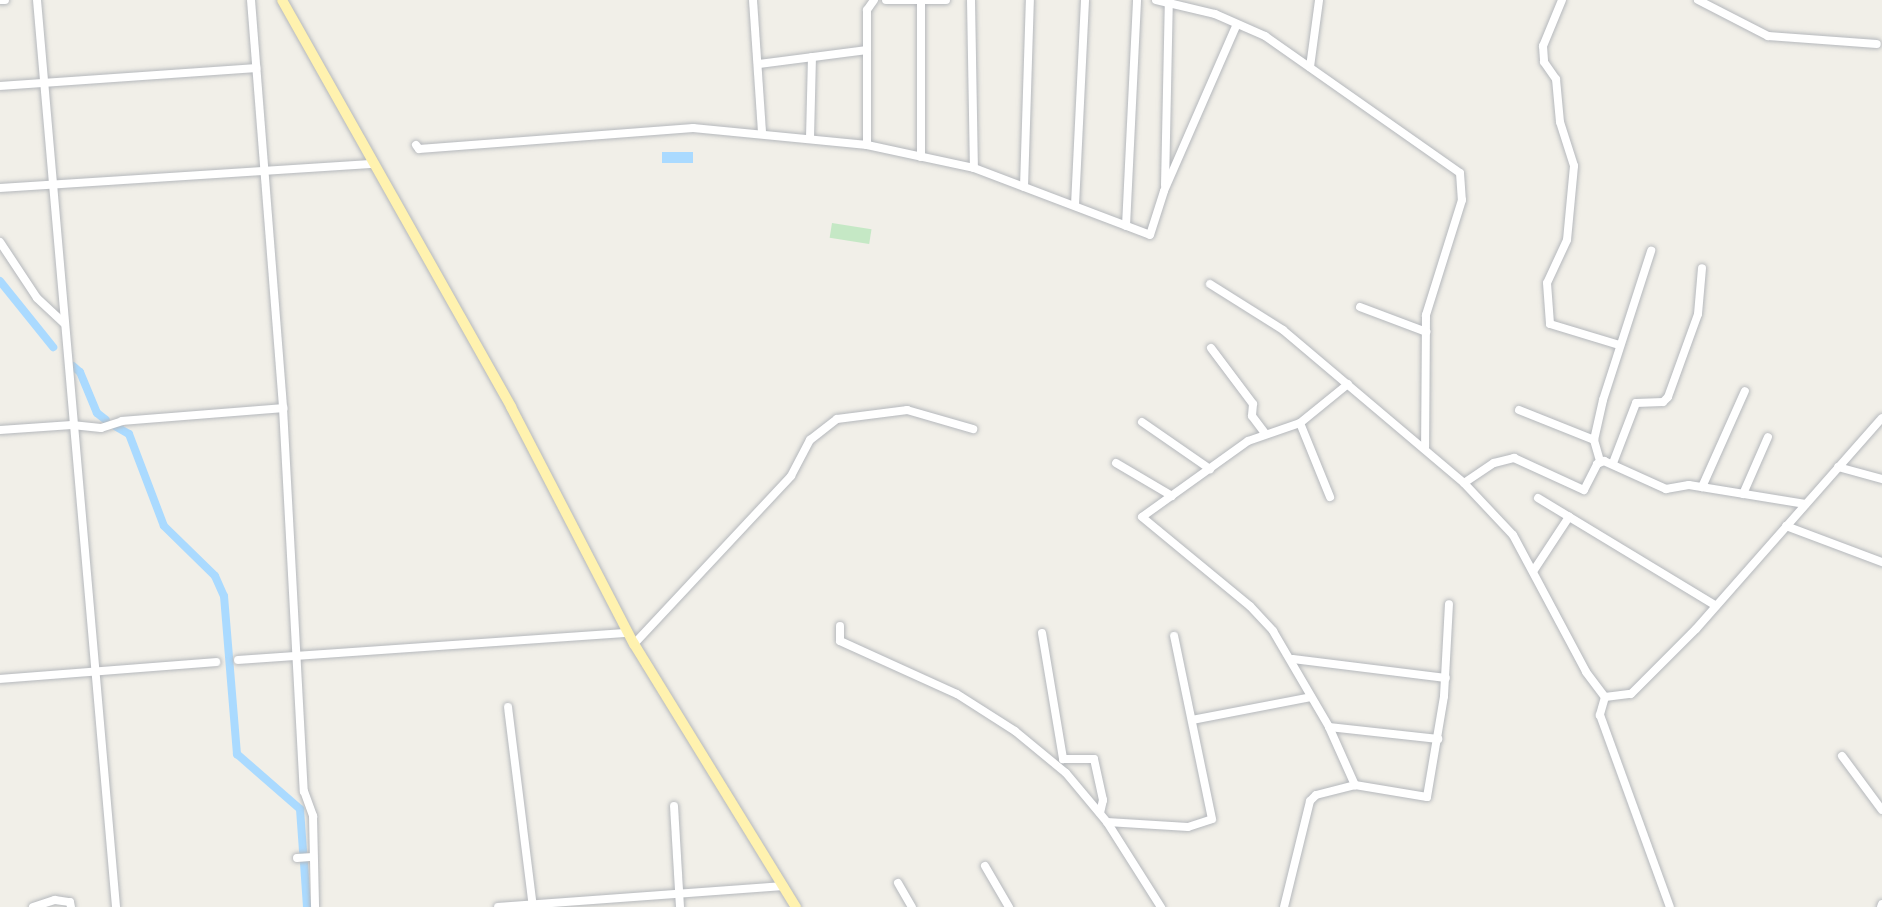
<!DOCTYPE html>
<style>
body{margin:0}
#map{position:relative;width:1882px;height:907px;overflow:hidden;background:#f1efe8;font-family:"Work Sans",sans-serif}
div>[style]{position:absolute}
.green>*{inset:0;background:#c5e8c5;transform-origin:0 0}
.water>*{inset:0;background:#aadaff;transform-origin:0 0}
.canal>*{height:8px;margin:-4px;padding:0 4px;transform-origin:4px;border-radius:4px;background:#aadaff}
.roads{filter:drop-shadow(0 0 2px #b5b8bc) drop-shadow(0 0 2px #b5b8bc)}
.minor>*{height:8px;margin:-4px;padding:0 4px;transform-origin:4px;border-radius:4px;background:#fff}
.major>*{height:10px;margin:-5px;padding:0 5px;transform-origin:5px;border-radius:5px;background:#fff2af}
span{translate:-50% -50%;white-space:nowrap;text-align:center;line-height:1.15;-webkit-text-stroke:6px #fff;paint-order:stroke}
</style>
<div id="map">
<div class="green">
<div style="left:832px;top:223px;width:40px;height:15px;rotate:9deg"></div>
</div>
<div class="water">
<div style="left:693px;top:152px;width:11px;height:31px;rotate:90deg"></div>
</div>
<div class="canal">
<div style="left:0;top:281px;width:85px;rotate:51.2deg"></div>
<div style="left:73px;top:366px;width:9px;rotate:41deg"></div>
<div style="left:80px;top:372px;width:44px;rotate:67.5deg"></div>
<div style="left:97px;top:413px;width:11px;rotate:38deg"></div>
<div style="left:115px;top:426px;width:16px;rotate:30deg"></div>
<div style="left:129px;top:434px;width:98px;rotate:69.2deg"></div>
<div style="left:164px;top:526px;width:71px;rotate:44.4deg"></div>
<div style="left:215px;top:576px;width:22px;rotate:66deg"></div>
<div style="left:224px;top:596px;width:159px;rotate:85.3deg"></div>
<div style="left:237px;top:754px;width:84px;rotate:41.1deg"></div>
<div style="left:300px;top:809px;width:42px;rotate:85.9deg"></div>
<div style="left:304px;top:863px;width:44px;rotate:86.1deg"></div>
</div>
<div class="roads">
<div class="minor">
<div style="left:0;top:0;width:5px"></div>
<div style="left:37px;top:0;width:910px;rotate:85.02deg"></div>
<div style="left:251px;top:0;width:409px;rotate:85.5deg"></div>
<div style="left:283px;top:408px;width:384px;rotate:86.9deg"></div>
<div style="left:304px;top:791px;width:27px;rotate:70deg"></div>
<div style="left:313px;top:816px;width:91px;rotate:88.7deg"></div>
<div style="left:753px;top:0;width:133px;rotate:86.1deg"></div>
<div style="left:886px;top:0;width:60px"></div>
<div style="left:921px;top:0;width:157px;rotate:90deg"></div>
<div style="left:971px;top:0;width:168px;rotate:89deg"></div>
<div style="left:1156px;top:0;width:61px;rotate:13.3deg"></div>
<div style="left:1215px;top:14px;width:55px;rotate:23.7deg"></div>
<div style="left:1265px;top:36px;width:238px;rotate:35.1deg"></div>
<div style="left:1460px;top:173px;width:27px;rotate:86deg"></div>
<div style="left:1462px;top:200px;width:121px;rotate:107.4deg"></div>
<div style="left:1426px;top:315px;width:132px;rotate:90.4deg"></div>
<div style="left:1562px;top:0;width:50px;rotate:112.4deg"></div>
<div style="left:1543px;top:46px;width:16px;rotate:86deg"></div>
<div style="left:1544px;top:62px;width:21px;rotate:55deg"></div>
<div style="left:1556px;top:79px;width:43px;rotate:84.7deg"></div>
<div style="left:1560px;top:122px;width:46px;rotate:72.3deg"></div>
<div style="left:1574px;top:166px;width:74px;rotate:95.4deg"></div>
<div style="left:1567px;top:240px;width:47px;rotate:114.9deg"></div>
<div style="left:1547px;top:283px;width:41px;rotate:85.8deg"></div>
<div style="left:1550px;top:324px;width:72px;rotate:16.9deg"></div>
<div style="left:1698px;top:0;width:79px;rotate:27.2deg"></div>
<div style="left:1768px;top:36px;width:109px;rotate:4.2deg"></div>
<div style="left:759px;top:64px;width:109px;rotate:-7.4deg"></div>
<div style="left:1310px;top:67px;width:68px;rotate:-82.3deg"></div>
<div style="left:0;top:86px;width:257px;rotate:-4deg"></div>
<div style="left:810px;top:138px;width:81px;rotate:-88.6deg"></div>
<div style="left:416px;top:145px;width:5px;rotate:53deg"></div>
<div style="left:419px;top:149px;width:275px;rotate:-4.4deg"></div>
<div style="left:693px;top:128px;width:175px;rotate:5.6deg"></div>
<div style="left:867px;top:145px;width:109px;rotate:12.1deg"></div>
<div style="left:974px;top:168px;width:188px;rotate:20.8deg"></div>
<div style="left:1150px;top:235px;width:46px;rotate:-72.3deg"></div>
<div style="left:1164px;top:191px;width:182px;rotate:-66.4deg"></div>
<div style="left:867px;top:145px;width:135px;rotate:-90deg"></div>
<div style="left:867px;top:10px;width:12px;rotate:-55deg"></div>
<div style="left:1165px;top:185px;width:185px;rotate:-88.8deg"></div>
<div style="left:1024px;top:187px;width:187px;rotate:-88.2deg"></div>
<div style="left:0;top:188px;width:375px;rotate:-3.7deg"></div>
<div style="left:1075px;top:205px;width:205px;rotate:-87.2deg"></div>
<div style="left:1126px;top:226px;width:226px;rotate:-87.2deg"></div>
<div style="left:0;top:242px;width:67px;rotate:56.5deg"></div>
<div style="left:37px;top:298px;width:37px;rotate:43deg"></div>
<div style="left:1210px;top:284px;width:86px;rotate:32.2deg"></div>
<div style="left:1283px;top:330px;width:237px;rotate:40.2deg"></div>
<div style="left:1464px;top:483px;width:71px;rotate:46.7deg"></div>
<div style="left:1513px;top:535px;width:155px;rotate:61.9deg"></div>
<div style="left:1586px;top:672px;width:31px;rotate:53deg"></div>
<div style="left:1605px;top:697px;width:26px;rotate:-7deg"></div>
<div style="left:1631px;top:694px;width:92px;rotate:-45deg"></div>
<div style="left:1696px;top:629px;width:281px;rotate:-48.6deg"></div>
<div style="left:1360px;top:307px;width:71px;rotate:20.7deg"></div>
<div style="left:1211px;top:348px;width:70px;rotate:53.1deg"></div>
<div style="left:1253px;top:404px;width:12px;rotate:95deg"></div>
<div style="left:1252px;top:416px;width:21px;rotate:53deg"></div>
<div style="left:1348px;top:384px;width:62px;rotate:140.9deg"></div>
<div style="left:1300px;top:423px;width:55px;rotate:160.9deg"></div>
<div style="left:1248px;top:441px;width:130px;rotate:144.4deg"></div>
<div style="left:1142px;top:517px;width:140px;rotate:39.5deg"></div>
<div style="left:1250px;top:606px;width:34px;rotate:47deg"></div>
<div style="left:1273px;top:631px;width:111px;rotate:59.7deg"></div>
<div style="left:1329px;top:727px;width:64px;rotate:65.9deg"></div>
<div style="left:1519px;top:410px;width:81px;rotate:21.8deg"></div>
<div style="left:1142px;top:422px;width:83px;rotate:34.7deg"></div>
<div style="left:1300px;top:423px;width:80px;rotate:67.9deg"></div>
<div style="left:0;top:430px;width:72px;rotate:-4deg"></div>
<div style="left:72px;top:425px;width:29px;rotate:6deg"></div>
<div style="left:101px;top:428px;width:22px;rotate:-18deg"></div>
<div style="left:122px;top:421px;width:162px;rotate:-4.6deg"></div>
<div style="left:1600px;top:461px;width:22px;rotate:-106deg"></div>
<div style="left:1594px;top:440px;width:41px;rotate:-77.3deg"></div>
<div style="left:1603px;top:400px;width:157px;rotate:-72.1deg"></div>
<div style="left:1116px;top:463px;width:65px;rotate:30.5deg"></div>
<div style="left:1613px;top:463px;width:64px;rotate:-69deg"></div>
<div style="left:1636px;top:403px;width:27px;rotate:-2deg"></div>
<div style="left:1663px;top:402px;width:7px;rotate:-45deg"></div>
<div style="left:1668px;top:397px;width:88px;rotate:-70.1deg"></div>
<div style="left:1698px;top:314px;width:46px;rotate:-85deg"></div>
<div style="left:1838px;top:467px;width:46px;rotate:15.3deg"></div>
<div style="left:1464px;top:483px;width:36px;rotate:-34deg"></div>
<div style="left:1494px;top:463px;width:21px;rotate:-14deg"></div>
<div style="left:1514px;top:458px;width:77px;rotate:24.6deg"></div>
<div style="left:1584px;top:490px;width:29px;rotate:-63deg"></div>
<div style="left:1597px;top:464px;width:8px;rotate:-23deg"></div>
<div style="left:1604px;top:461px;width:68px;rotate:24.3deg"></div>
<div style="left:1666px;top:489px;width:23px;rotate:-10deg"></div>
<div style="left:1689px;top:485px;width:118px;rotate:9.3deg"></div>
<div style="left:1702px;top:487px;width:105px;rotate:-65.9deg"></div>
<div style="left:1743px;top:494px;width:62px;rotate:-66.3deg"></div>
<div style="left:1538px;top:498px;width:208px;rotate:31.2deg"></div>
<div style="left:1786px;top:526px;width:103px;rotate:20.6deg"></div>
<div style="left:1534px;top:570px;width:64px;rotate:-56.6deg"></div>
<div style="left:840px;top:626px;width:15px;rotate:90deg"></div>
<div style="left:840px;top:641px;width:128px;rotate:24.4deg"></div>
<div style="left:957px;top:694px;width:69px;rotate:32.5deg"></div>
<div style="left:1015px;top:731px;width:66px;rotate:39.5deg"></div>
<div style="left:1066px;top:773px;width:64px;rotate:50.1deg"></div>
<div style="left:1107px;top:822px;width:101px;rotate:57.6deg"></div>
<div style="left:1042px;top:633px;width:128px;rotate:80.5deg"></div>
<div style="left:1063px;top:759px;width:31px"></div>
<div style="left:1094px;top:759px;width:42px;rotate:77.6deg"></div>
<div style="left:1103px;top:800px;width:13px;rotate:103deg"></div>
<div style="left:634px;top:644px;width:230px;rotate:-46.9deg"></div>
<div style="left:791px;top:476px;width:41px;rotate:-62.2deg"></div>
<div style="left:810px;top:440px;width:34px;rotate:-38deg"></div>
<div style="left:837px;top:419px;width:71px;rotate:-7.3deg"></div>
<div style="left:907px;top:410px;width:69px;rotate:16.1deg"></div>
<div style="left:1293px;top:659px;width:154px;rotate:7.1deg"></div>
<div style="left:238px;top:660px;width:391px;rotate:-4deg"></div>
<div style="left:0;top:679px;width:217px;rotate:-4.5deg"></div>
<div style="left:1605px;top:697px;width:19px;rotate:106deg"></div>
<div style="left:1600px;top:715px;width:204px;rotate:70deg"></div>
<div style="left:508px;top:707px;width:202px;rotate:82.9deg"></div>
<div style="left:1192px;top:720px;width:121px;rotate:-10.9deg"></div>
<div style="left:1329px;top:727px;width:110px;rotate:6.3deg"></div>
<div style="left:1842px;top:756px;width:67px;rotate:53.5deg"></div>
<div style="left:674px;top:806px;width:101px;rotate:86.6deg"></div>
<div style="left:1107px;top:822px;width:81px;rotate:3.5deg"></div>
<div style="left:1188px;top:827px;width:25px;rotate:-18deg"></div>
<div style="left:1212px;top:819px;width:187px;rotate:-101.7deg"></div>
<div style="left:297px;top:858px;width:16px;rotate:-4deg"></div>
<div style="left:985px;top:866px;width:48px;rotate:59.7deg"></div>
<div style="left:898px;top:883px;width:28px;rotate:60deg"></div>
<div style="left:33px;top:907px;width:23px;rotate:-18deg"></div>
<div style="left:55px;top:900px;width:15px;rotate:8deg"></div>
<div style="left:70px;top:902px;width:5px;rotate:79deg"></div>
<div style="left:498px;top:907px;width:286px;rotate:-4.2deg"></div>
<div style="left:1284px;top:907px;width:109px;rotate:-76.2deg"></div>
<div style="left:1310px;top:801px;width:8px;rotate:-45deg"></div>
<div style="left:1316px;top:795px;width:40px;rotate:-14.4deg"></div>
<div style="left:1355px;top:785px;width:73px;rotate:9.5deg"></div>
<div style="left:1427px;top:797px;width:102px;rotate:-80.4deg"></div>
<div style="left:1444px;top:696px;width:92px;rotate:-86.9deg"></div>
<div style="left:1881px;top:907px;width:3px;rotate:-72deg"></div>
</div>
<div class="major">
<div style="left:282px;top:0;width:467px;rotate:60.6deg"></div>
<div style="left:511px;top:407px;width:267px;rotate:62.6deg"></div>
<div style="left:634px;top:644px;width:309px;rotate:58.4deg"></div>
</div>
</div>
</div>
